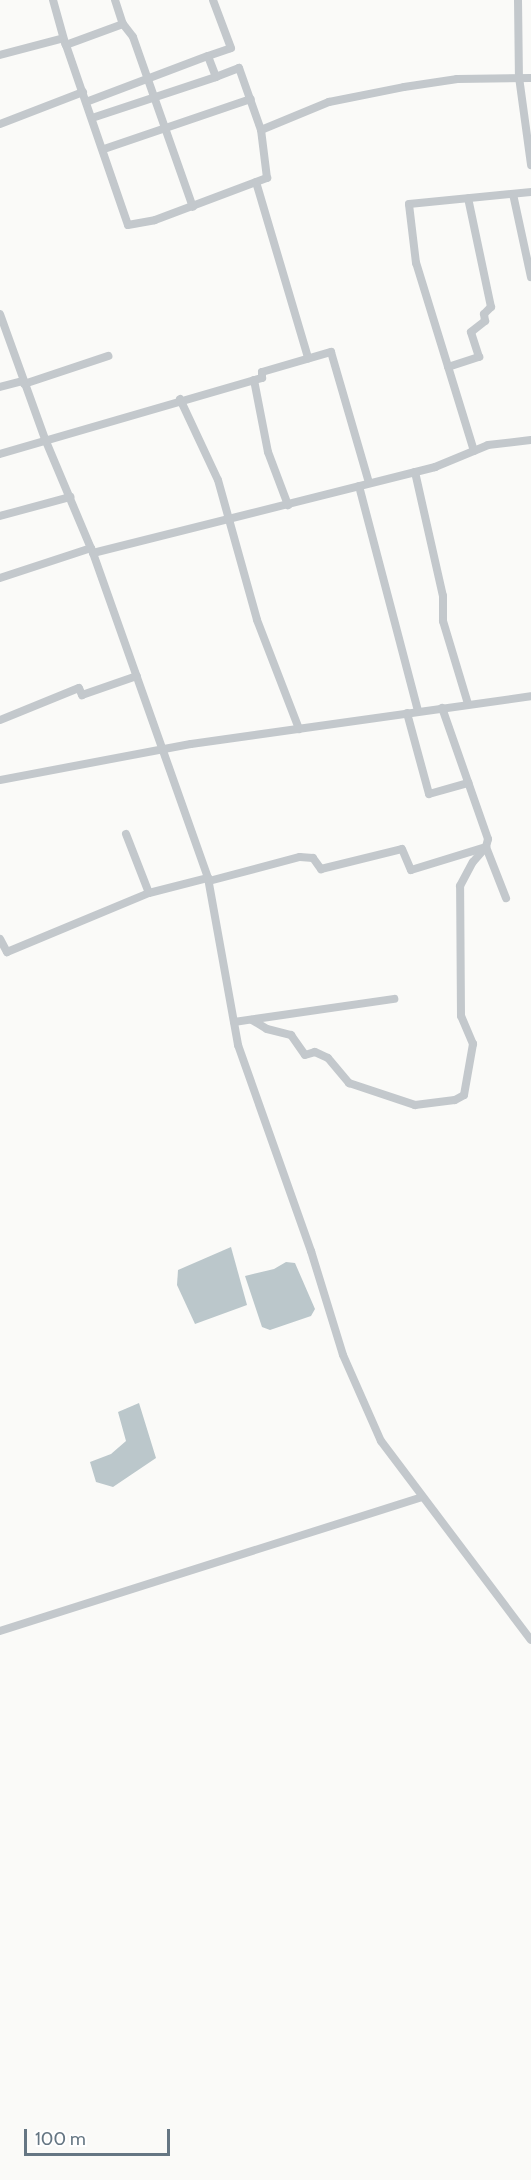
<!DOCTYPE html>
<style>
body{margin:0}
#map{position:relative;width:531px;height:2180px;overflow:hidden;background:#fafaf8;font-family:Cabin,sans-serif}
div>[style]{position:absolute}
.water>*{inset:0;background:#bbc7cb}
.street>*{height:8px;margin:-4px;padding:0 4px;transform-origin:4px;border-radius:4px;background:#c3c8cc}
span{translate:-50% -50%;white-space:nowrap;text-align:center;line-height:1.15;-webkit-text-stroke:6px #fff;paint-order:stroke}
.scale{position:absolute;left:24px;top:2129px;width:146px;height:27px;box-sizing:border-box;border:3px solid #657683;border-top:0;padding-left:8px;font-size:18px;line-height:21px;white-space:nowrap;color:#657683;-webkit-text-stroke:4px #fff;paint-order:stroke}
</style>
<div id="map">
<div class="water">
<div style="clip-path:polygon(231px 1247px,247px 1305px,195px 1324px,177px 1285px,178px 1270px)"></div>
<div style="clip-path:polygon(286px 1262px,295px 1263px,315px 1309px,311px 1316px,270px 1330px,262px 1327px,245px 1276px,274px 1269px)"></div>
<div style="clip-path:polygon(139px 1403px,156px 1458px,113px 1487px,96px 1482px,90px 1462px,111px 1454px,126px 1441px,118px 1412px)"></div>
</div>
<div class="street">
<div style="left:53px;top:0;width:45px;rotate:74.4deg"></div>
<div style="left:115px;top:0;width:25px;rotate:72deg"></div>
<div style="left:123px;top:24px;width:61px;rotate:159.8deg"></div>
<div style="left:66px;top:45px;width:190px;rotate:71deg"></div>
<div style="left:128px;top:225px;width:27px;rotate:-10deg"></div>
<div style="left:155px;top:220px;width:120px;rotate:-20.6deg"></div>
<div style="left:267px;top:178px;width:48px;rotate:-97.1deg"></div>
<div style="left:261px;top:130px;width:66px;rotate:-109.5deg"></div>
<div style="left:239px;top:68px;width:25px;rotate:159deg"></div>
<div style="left:216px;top:77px;width:22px;rotate:-111deg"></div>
<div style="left:208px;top:56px;width:24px;rotate:-19deg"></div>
<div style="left:231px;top:48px;width:51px;rotate:-110.6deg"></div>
<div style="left:518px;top:0;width:77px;rotate:89.3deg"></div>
<div style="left:519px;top:77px;width:89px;rotate:82.2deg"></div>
<div style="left:123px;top:24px;width:16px;rotate:52deg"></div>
<div style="left:133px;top:37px;width:180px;rotate:70.6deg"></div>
<div style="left:0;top:55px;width:62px;rotate:-14.9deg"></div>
<div style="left:86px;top:102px;width:130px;rotate:-20.7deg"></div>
<div style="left:92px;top:118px;width:131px;rotate:-18.3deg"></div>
<div style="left:0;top:124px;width:89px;rotate:-21.1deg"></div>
<div style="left:261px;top:130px;width:74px;rotate:-22.4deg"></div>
<div style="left:329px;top:102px;width:76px;rotate:-11.3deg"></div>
<div style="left:404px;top:87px;width:54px;rotate:-8.6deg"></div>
<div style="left:457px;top:79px;width:74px;rotate:-0.8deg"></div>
<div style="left:104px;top:149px;width:155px;rotate:-18.8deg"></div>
<div style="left:256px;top:182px;width:184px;rotate:73.5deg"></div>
<div style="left:513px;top:194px;width:85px;rotate:77.8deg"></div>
<div style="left:0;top:314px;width:133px;rotate:70.2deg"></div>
<div style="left:45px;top:439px;width:124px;rotate:67.2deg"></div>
<div style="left:93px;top:553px;width:345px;rotate:70.5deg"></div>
<div style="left:208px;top:878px;width:170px;rotate:79.8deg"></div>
<div style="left:238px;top:1045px;width:219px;rotate:70.5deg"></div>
<div style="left:311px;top:1251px;width:109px;rotate:72.9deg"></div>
<div style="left:343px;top:1355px;width:94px;rotate:66.2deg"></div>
<div style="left:381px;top:1441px;width:249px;rotate:53deg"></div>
<div style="left:448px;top:367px;width:33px;rotate:-18deg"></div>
<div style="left:479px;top:357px;width:26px;rotate:-108deg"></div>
<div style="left:471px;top:332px;width:18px;rotate:-38deg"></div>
<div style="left:485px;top:321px;width:7px;rotate:-98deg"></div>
<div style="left:484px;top:314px;width:10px;rotate:-45deg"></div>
<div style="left:491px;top:307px;width:111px;rotate:-101.9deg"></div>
<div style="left:254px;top:380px;width:73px;rotate:79deg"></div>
<div style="left:268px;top:452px;width:57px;rotate:69.3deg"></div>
<div style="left:24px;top:384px;width:89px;rotate:-18.4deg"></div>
<div style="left:0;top:387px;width:24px;rotate:-15deg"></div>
<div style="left:180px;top:399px;width:89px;rotate:64.9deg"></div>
<div style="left:218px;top:480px;width:145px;rotate:74.4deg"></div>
<div style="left:257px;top:620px;width:117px;rotate:68.9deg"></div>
<div style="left:474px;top:451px;width:197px;rotate:-107.1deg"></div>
<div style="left:416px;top:263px;width:59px;rotate:-96.8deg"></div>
<div style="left:409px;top:204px;width:123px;rotate:-5.6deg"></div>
<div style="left:0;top:454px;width:273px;rotate:-16.2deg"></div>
<div style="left:262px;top:378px;width:6px;rotate:-90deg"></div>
<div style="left:262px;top:372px;width:72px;rotate:-16.2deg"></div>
<div style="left:331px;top:352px;width:136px;rotate:73.8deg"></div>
<div style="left:415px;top:472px;width:127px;rotate:77.3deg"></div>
<div style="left:443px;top:596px;width:25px;rotate:90deg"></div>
<div style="left:443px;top:621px;width:87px;rotate:73.2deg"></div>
<div style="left:359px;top:486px;width:233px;rotate:75.3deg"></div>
<div style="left:0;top:516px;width:73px;rotate:-15.2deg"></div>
<div style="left:93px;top:553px;width:353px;rotate:-14.1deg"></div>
<div style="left:435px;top:467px;width:57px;rotate:-22.5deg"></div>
<div style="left:488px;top:445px;width:43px;rotate:-6.6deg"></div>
<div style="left:0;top:578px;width:96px;rotate:-18.2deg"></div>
<div style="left:407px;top:713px;width:84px;rotate:74.8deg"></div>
<div style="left:429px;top:794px;width:41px;rotate:-15.8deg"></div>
<div style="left:0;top:720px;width:85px;rotate:-22.1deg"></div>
<div style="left:79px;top:688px;width:8px;rotate:67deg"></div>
<div style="left:82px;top:695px;width:58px;rotate:-19.1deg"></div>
<div style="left:0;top:780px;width:194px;rotate:-10.7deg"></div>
<div style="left:191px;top:744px;width:343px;rotate:-8deg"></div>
<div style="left:126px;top:834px;width:63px;rotate:68.7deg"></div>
<div style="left:209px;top:881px;width:94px;rotate:-14.8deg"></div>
<div style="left:300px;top:857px;width:13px;rotate:4deg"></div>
<div style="left:313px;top:858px;width:14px;rotate:54deg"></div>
<div style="left:321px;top:869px;width:83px;rotate:-13.9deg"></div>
<div style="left:402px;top:849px;width:23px;rotate:67deg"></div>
<div style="left:411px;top:870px;width:78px;rotate:-17deg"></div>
<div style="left:486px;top:847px;width:8px;rotate:-76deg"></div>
<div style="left:488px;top:839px;width:139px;rotate:-109.3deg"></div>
<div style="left:0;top:939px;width:15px;rotate:62deg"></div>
<div style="left:7px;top:952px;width:154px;rotate:-22.6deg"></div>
<div style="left:149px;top:893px;width:61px;rotate:-14.3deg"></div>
<div style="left:252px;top:1020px;width:17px;rotate:31deg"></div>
<div style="left:267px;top:1029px;width:25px;rotate:14deg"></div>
<div style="left:291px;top:1035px;width:24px;rotate:55deg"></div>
<div style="left:305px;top:1055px;width:10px;rotate:-17deg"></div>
<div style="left:315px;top:1052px;width:14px;rotate:25deg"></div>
<div style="left:328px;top:1058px;width:33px;rotate:50deg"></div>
<div style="left:349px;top:1083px;width:70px;rotate:18.4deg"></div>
<div style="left:415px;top:1105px;width:40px;rotate:-7.1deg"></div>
<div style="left:455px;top:1100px;width:10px;rotate:-29deg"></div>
<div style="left:464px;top:1095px;width:52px;rotate:-80deg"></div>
<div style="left:473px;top:1044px;width:30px;rotate:-113deg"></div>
<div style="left:461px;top:1016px;width:130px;rotate:-90.4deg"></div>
<div style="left:460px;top:886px;width:27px;rotate:-62deg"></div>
<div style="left:473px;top:862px;width:20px;rotate:-49deg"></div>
<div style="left:486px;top:847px;width:55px;rotate:68.6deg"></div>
<div style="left:234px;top:1022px;width:162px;rotate:-8.2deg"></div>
<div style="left:0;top:1631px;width:443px;rotate:-17.6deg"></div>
</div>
<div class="scale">100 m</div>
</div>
